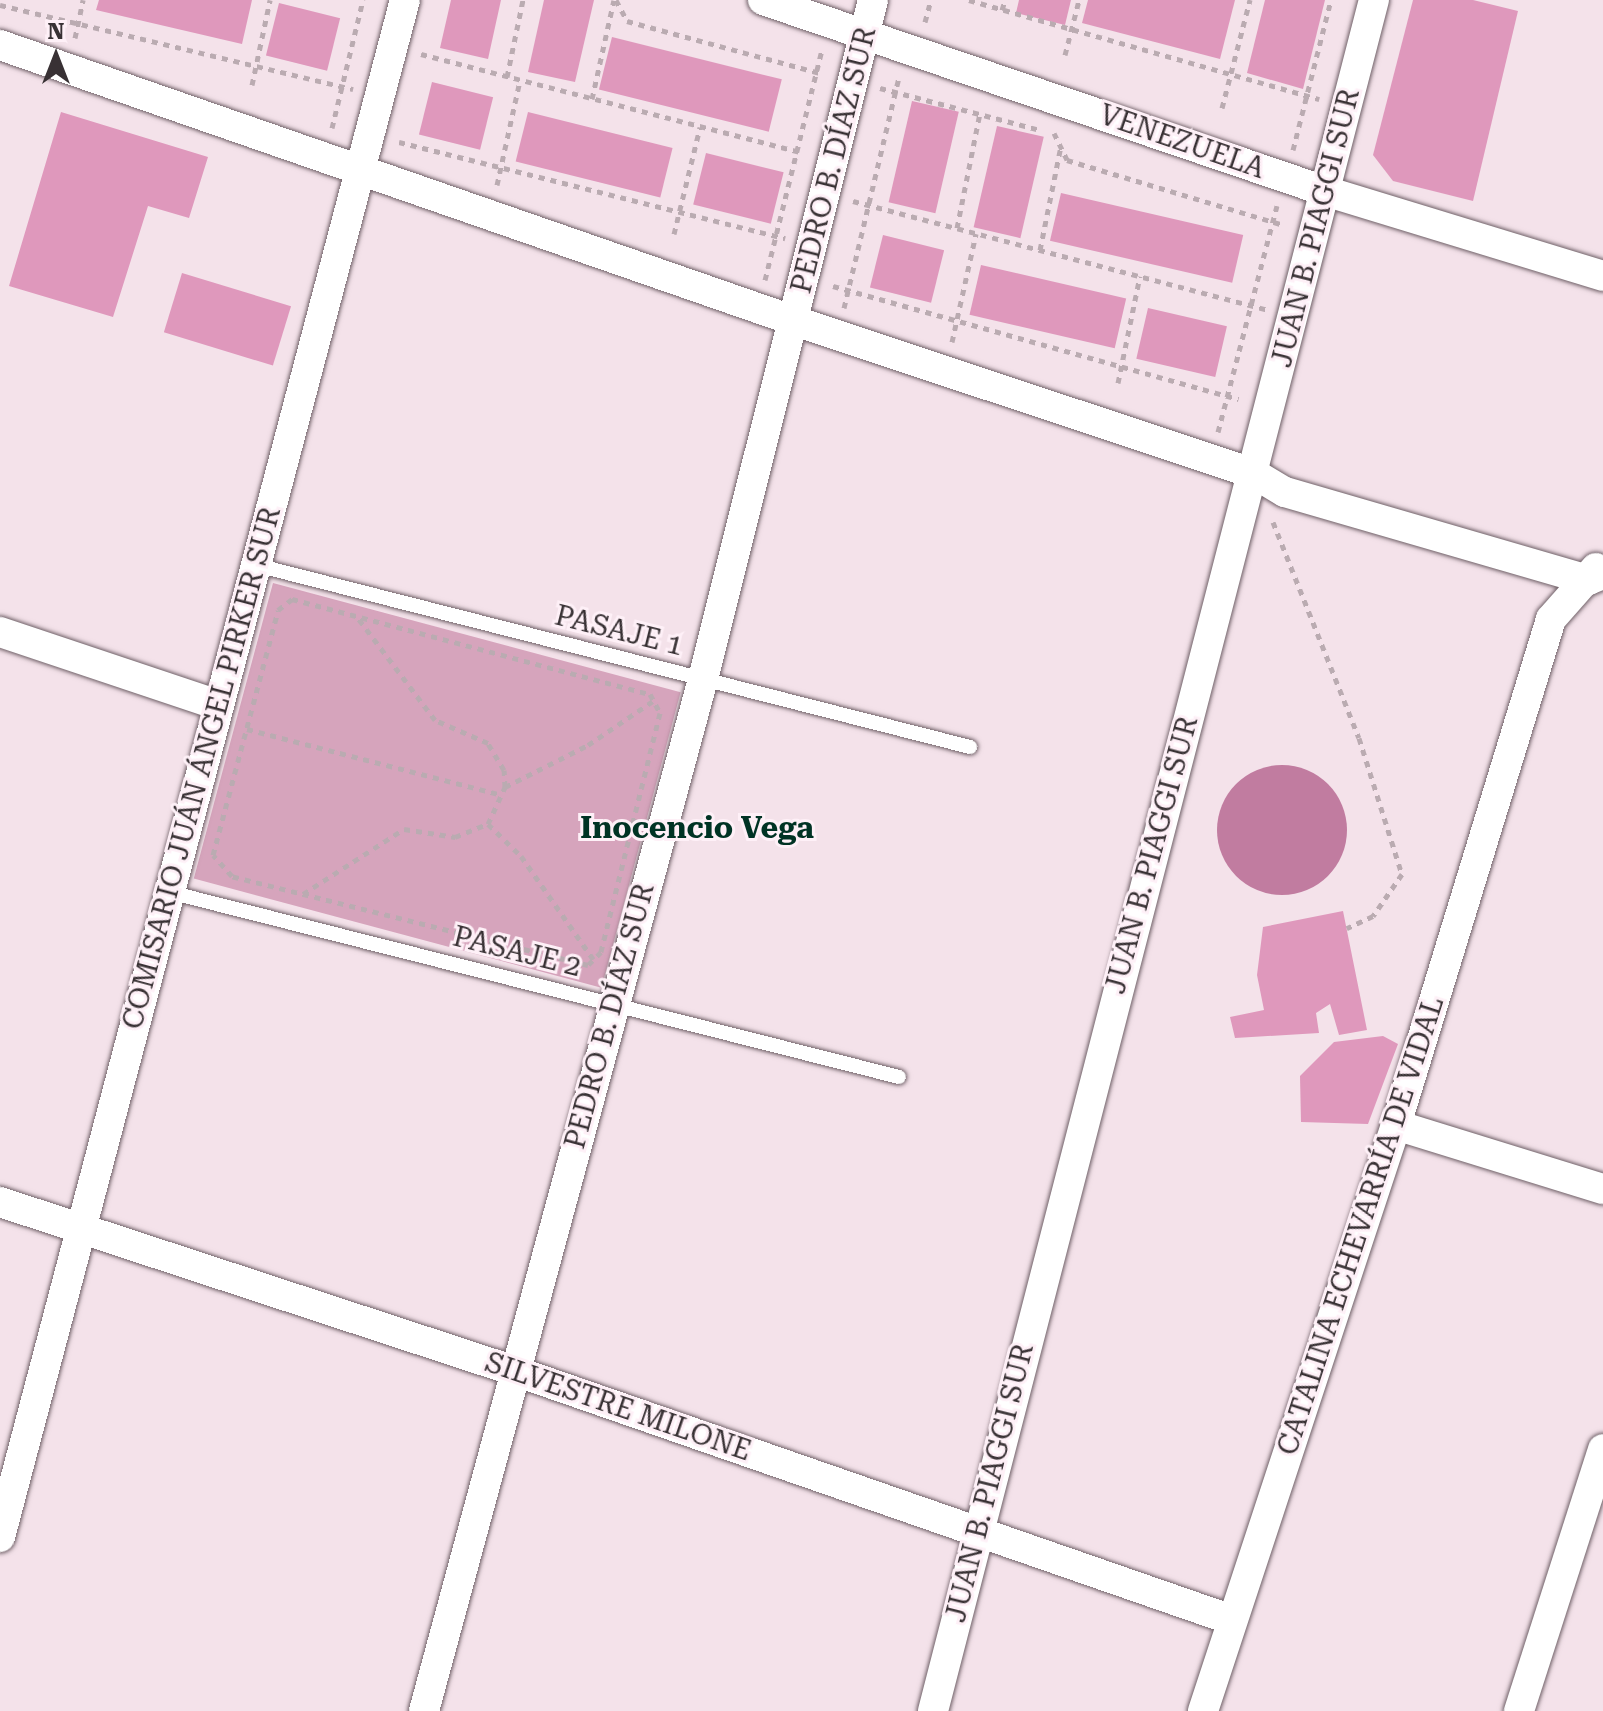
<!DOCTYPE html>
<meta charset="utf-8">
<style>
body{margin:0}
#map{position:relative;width:1603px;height:1711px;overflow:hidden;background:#f4e2ea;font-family:"Roboto Serif",serif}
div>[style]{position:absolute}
.green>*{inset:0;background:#d6a4bc;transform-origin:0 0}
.water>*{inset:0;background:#c17ca0}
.round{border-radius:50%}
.building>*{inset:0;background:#df98bc;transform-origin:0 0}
.path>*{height:5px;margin-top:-2.5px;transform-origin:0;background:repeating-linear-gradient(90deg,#baabb1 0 6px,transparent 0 12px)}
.roads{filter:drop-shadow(0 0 2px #6f6067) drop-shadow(0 0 2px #6f6067)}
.lane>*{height:14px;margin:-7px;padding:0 7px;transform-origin:7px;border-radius:7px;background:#fff}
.street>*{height:30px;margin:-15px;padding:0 15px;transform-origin:15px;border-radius:15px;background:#fff}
span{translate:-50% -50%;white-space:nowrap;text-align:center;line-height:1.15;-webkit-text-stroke:6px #fef0f7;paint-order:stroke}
.street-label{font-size:28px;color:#383134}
.neighbourhood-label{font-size:30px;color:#003324;font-weight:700}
.north{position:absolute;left:16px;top:16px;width:80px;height:80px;-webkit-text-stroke:6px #fef0f7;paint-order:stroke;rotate:0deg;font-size:22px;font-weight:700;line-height:32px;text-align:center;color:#383134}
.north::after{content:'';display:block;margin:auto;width:28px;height:36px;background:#383134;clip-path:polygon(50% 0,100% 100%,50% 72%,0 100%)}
</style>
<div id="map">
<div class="green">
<div style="left:273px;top:583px;width:422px;height:306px;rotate:15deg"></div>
</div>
<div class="water">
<div class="round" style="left:1217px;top:765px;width:130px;height:130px"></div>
</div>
<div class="building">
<div style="clip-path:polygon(99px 0,252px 0,242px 44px,96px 10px)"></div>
<div style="clip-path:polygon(451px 0,501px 0,488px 59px,440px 48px)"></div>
<div style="clip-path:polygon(544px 0,594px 0,575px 82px,528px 72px)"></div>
<div style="clip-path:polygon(1019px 0,1071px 0,1065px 25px,1016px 13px)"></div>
<div style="clip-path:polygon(1088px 0,1235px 0,1220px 59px,1082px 23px)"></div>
<div style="clip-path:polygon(1265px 0,1325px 0,1303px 89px,1247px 73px)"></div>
<div style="clip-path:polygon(1413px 0,1473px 0,1518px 11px,1473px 201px,1393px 181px,1373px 155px)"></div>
<div style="left:279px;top:3px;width:63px;height:54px;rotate:14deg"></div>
<div style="left:612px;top:37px;width:175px;height:54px;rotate:14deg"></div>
<div style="left:432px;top:82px;width:63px;height:54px;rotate:14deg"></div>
<div style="left:912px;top:101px;width:48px;height:104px;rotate:13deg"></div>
<div style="clip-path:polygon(61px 112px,208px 157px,189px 218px,148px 206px,113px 317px,9px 286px)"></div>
<div style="left:528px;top:112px;width:149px;height:51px;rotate:14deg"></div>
<div style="left:997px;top:126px;width:48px;height:104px;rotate:13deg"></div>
<div style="left:706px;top:153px;width:80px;height:53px;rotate:14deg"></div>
<div style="left:1061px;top:193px;width:187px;height:49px;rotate:13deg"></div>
<div style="left:883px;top:235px;width:63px;height:54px;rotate:14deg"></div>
<div style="left:981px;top:265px;width:149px;height:51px;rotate:13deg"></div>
<div style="left:182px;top:273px;width:114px;height:62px;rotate:17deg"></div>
<div style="left:1148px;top:308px;width:81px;height:52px;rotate:13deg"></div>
<div style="clip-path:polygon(1343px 911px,1367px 1030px,1339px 1035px,1330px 1004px,1316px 1013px,1319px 1033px,1235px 1038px,1230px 1017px,1264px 1010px,1257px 975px,1263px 927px)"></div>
<div style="clip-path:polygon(1383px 1036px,1398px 1044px,1368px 1124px,1301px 1122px,1300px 1076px,1334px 1042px)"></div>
</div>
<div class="path">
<div style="left:616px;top:0;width:24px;rotate:62deg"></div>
<div style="left:627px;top:21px;width:203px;rotate:15.1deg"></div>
<div style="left:969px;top:0;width:364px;rotate:15.8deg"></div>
<div style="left:0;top:5px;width:363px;rotate:13.4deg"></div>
<div style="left:1002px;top:10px;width:10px;rotate:-73deg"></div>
<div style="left:925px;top:22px;width:23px;rotate:-75deg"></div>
<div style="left:75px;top:38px;width:39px;rotate:-78deg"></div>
<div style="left:421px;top:54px;width:395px;rotate:14.5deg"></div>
<div style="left:1065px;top:55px;width:57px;rotate:-75.7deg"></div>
<div style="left:507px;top:77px;width:79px;rotate:-78.3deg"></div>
<div style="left:252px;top:85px;width:87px;rotate:-78deg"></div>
<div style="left:880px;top:88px;width:165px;rotate:14.7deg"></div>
<div style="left:592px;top:99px;width:101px;rotate:-77.5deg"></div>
<div style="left:1222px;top:108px;width:112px;rotate:-75.5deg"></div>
<div style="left:332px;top:128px;width:132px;rotate:-76.4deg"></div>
<div style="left:1054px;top:133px;width:30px;rotate:64deg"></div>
<div style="left:1067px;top:160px;width:227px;rotate:16.7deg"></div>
<div style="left:399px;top:142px;width:398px;rotate:14deg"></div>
<div style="left:1293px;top:150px;width:155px;rotate:-75.8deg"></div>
<div style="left:497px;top:185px;width:107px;rotate:-77.6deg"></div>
<div style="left:853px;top:201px;width:427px;rotate:14.7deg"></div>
<div style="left:957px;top:228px;width:117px;rotate:-78.7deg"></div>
<div style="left:674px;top:234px;width:110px;rotate:-76.3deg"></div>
<div style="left:1040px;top:250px;width:106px;rotate:-78.6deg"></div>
<div style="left:765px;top:280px;width:238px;rotate:-76.1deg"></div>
<div style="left:833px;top:286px;width:421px;rotate:15.6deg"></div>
<div style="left:844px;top:308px;width:237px;rotate:-76.6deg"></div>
<div style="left:952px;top:342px;width:111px;rotate:-77.5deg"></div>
<div style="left:1118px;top:383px;width:109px;rotate:-78.4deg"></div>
<div style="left:1218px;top:432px;width:234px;rotate:-75.4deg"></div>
<div style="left:1273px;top:522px;width:232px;rotate:68.3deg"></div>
<div style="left:1359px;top:738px;width:143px;rotate:72.5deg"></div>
<div style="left:1402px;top:874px;width:51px;rotate:124.6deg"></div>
<div style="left:1373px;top:916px;width:29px;rotate:155deg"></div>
<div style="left:292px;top:599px;width:370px;rotate:14.9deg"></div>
<div style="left:650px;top:694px;width:21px;rotate:62deg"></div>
<div style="left:660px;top:713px;width:246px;rotate:103.9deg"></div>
<div style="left:601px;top:952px;width:18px;rotate:135deg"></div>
<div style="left:588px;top:965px;width:367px;rotate:-166deg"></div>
<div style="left:232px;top:876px;width:28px;rotate:-132deg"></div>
<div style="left:213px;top:855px;width:253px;rotate:-75.1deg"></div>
<div style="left:278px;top:610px;width:18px;rotate:-38deg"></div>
<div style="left:247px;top:729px;width:263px;rotate:14.5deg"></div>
<div style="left:505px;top:787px;width:93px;rotate:-26.8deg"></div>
<div style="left:588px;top:745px;width:78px;rotate:-34.1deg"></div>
<div style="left:488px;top:824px;width:46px;rotate:44.1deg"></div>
<div style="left:521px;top:856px;width:126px;rotate:55deg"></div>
<div style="left:303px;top:894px;width:120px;rotate:-32.8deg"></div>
<div style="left:404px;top:829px;width:52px;rotate:8.9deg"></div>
<div style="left:455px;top:837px;width:35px;rotate:-22deg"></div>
<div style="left:488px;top:824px;width:41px;rotate:-65.3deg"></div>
<div style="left:505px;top:787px;width:17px;rotate:-93deg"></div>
<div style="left:504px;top:770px;width:31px;rotate:-121deg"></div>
<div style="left:488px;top:743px;width:58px;rotate:-156.5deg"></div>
<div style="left:435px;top:720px;width:129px;rotate:-127.1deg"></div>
</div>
<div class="roads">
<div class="lane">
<div style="left:256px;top:565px;width:737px;rotate:14.3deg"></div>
<div style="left:169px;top:892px;width:753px;rotate:14.22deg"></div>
</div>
<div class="street">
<div style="left:763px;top:0;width:594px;rotate:18.77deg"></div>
<div style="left:1325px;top:191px;width:291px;rotate:17deg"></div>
<div style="left:0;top:45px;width:842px;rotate:19.15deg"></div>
<div style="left:795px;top:321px;width:483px;rotate:18.4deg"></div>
<div style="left:1253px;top:473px;width:37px;rotate:31deg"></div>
<div style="left:1285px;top:492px;width:316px;rotate:16.2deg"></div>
<div style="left:1588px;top:580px;width:16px;rotate:-22deg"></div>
<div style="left:0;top:632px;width:230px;rotate:18.5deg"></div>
<div style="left:1396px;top:1125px;width:217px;rotate:17.2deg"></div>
<div style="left:0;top:1202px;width:542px;rotate:18.17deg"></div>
<div style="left:515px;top:1371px;width:759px;rotate:19.15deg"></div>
<div style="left:0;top:1537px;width:1589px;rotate:-75.24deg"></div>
<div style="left:424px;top:1711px;width:1069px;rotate:-74.87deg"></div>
<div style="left:703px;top:679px;width:700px;rotate:-75.94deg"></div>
<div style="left:933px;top:1711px;width:1767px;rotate:-75.55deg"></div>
<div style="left:1203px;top:1711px;width:617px;rotate:-71.77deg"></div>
<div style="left:1396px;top:1125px;width:529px;rotate:-72.97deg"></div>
<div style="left:1551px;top:619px;width:68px;rotate:-48.6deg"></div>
<div style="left:1519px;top:1711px;width:275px;rotate:-72.2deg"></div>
</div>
</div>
<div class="street-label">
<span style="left:1182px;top:142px;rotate:19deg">VENEZUELA</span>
<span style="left:834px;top:160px;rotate:-76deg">PEDRO B. DÍAZ SUR</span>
<span style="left:1316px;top:228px;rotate:-76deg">JUAN B. PIAGGI SUR</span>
<span style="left:619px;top:631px;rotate:14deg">PASAJE 1</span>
<span style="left:202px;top:768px;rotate:-75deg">COMISARIO JUÁN ÁNGEL PIRKER SUR</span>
<span style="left:1152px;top:855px;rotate:-75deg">JUAN B. PIAGGI SUR</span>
<span style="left:517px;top:952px;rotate:14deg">PASAJE 2</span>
<span style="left:610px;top:1016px;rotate:-75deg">PEDRO B. DÍAZ SUR</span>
<span style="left:1361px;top:1226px;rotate:-72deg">CATALINA ECHEVARRÍA DE VIDAL</span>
<span style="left:618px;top:1407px;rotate:19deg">SILVESTRE MILONE</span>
<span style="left:990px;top:1483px;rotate:-76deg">JUAN B. PIAGGI SUR</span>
</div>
<div class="neighbourhood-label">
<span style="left:697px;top:828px">Inocencio Vega</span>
</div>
<div class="north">N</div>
</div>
